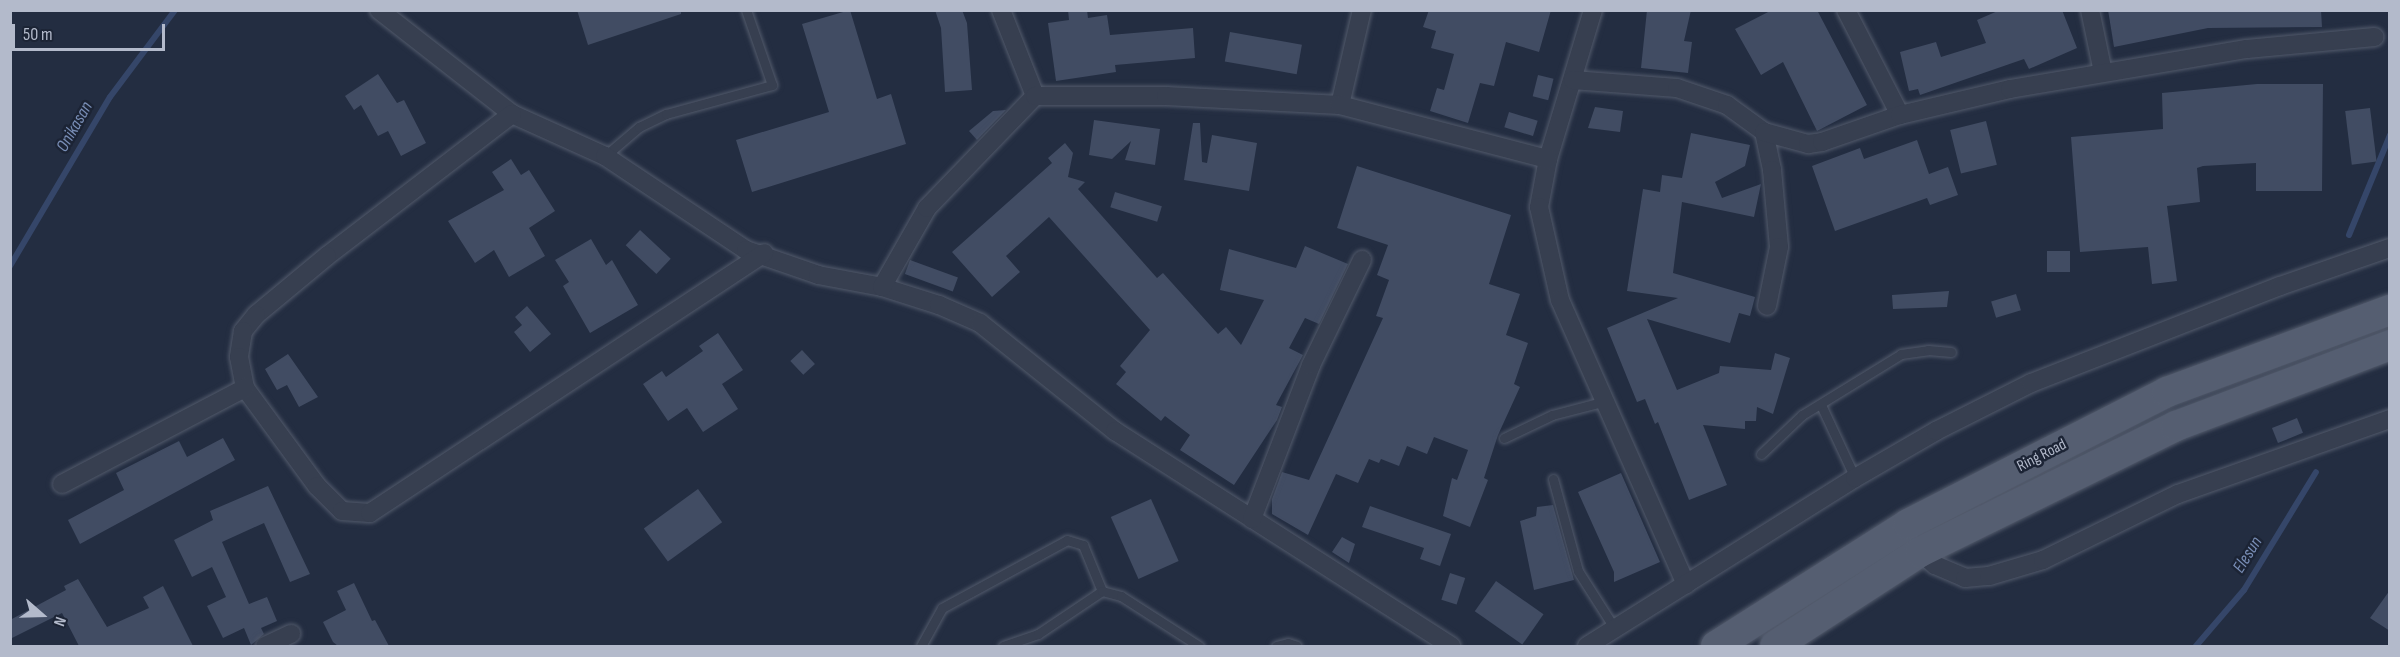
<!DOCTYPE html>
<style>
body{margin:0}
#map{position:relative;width:2400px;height:657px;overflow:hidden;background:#232d41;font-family:"Sofia Sans Condensed",sans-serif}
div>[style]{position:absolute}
.stream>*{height:6px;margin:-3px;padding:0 3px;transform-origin:3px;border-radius:3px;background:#354669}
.building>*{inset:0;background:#414c63;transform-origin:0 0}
.roads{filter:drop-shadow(0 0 2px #525a6b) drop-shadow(0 0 2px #525a6b)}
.lane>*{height:9px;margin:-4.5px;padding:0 4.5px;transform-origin:4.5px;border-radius:4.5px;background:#373f50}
.street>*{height:18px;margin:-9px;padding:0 9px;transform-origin:9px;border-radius:9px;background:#373f50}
.primary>*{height:30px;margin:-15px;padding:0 15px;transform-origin:15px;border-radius:15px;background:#555e71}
span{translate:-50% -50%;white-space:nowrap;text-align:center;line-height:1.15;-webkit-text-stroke:5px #1c2435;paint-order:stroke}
.street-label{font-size:16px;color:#b3bacb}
.water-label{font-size:18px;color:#788db5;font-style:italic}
.frame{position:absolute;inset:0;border:12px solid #b3bacb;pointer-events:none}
.north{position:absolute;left:12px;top:585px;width:60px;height:60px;-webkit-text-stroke:4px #1c2435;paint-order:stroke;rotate:110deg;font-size:16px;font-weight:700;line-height:24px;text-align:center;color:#b3bacb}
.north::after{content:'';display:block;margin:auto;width:21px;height:27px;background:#b3bacb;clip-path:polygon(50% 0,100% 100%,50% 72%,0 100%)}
.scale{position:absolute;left:12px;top:24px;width:153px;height:27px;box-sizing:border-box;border:3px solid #b3bacb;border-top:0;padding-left:8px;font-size:18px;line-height:21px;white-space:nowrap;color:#b3bacb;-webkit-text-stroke:4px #1c2435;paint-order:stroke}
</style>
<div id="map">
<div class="stream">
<div style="left:2349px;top:235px;width:108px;rotate:-67.7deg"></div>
<div style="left:10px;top:266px;width:196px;rotate:-59.4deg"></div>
<div style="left:110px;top:97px;width:109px;rotate:-53.2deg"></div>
<div style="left:2196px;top:646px;width:74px;rotate:-49.4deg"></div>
<div style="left:2244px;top:590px;width:138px;rotate:-58.6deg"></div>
</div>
<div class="building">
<div style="clip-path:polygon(577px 10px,681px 10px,681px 14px,588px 45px)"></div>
<div style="clip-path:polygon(850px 10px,877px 99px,891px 94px,906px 144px,752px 192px,736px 140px,829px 112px,802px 24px)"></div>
<div style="clip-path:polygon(935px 10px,962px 10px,967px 23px,972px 90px,945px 92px,941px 28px)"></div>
<div style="clip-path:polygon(1068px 10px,1087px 10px,1088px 18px,1107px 15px,1110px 35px,1193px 28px,1195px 58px,1115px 65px,1116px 72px,1056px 81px,1048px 23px,1069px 20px)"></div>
<div style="clip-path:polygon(1429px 10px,1551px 10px,1539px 52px,1506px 42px,1494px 86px,1480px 83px,1468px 123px,1430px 111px,1437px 88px,1444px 90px,1454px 54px,1431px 48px,1436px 31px,1423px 27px)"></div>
<div style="clip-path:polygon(1647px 10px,1691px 10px,1684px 41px,1692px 42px,1688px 73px,1641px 68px)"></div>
<div style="clip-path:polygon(1772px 10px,1817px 10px,1867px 105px,1817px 131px,1783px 62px,1761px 75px,1735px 29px)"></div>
<div style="clip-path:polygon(2000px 10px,2062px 10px,2077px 48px,2029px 69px,2024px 59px,1920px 95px,1918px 89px,1909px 91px,1900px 52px,1936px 42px,1941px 57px,1986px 43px,1977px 20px)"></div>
<div style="clip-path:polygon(2108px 10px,2321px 10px,2322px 27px,2208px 28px,2114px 47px)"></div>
<div style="left:1230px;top:32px;width:73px;height:30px;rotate:10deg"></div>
<div style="clip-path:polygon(378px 74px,397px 103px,404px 100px,426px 143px,401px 156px,388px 131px,378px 136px,361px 105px,354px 110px,345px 96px)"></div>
<div style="left:1538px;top:75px;width:16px;height:22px;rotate:14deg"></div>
<div style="clip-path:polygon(2257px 84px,2323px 84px,2322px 191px,2256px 191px,2256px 163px,2203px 166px,2197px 168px,2200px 202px,2167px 206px,2177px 281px,2152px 284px,2148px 247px,2080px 252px,2071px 137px,2163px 129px,2162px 93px)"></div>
<div style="clip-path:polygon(1595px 107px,1623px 111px,1620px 132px,1588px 128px)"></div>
<div style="left:2370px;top:108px;width:54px;height:25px;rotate:83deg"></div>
<div style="clip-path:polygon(1006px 110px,977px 140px,969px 131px,993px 111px)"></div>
<div style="left:1509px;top:112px;width:30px;height:16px;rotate:17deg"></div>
<div style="clip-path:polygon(1094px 120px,1160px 129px,1155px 165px,1125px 160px,1131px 141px,1112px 159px,1089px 155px)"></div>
<div style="left:1986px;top:121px;width:45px;height:37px;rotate:76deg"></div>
<div style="clip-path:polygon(1193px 123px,1200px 123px,1202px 162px,1207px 163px,1212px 135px,1257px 143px,1249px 191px,1184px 180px)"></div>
<div style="clip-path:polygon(1691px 133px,1750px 145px,1745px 166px,1715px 182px,1722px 198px,1761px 184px,1754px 217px,1682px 202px,1673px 273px,1755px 297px,1750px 316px,1739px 313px,1730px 343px,1647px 319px,1677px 390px,1719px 373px,1720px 366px,1771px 370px,1775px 353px,1790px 358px,1773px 414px,1757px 407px,1756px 421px,1745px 421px,1745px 429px,1703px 425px,1727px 485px,1689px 500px,1658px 422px,1655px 424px,1645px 399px,1637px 402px,1607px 328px,1678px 298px,1627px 291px,1643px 189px,1660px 192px,1662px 175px,1682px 178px)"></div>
<div style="clip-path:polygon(1917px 140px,1929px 174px,1948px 167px,1958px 195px,1930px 205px,1927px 198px,1835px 231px,1812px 166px,1860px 148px,1864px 159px)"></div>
<div style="clip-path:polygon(1065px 143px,1073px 153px,1068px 177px,1085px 182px,1078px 189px,1157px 278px,1163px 273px,1218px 334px,1226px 327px,1241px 345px,1264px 300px,1220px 290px,1229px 249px,1296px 268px,1305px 246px,1348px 264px,1319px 324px,1305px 318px,1289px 348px,1303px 355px,1276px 405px,1282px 407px,1277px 420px,1234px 485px,1180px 450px,1190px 435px,1165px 416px,1161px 421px,1116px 384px,1126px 372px,1120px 366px,1150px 330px,1049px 217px,1006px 256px,1020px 272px,992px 297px,952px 252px,1052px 163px,1048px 158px)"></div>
<div style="clip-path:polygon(511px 159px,521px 175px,529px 170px,555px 211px,529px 228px,545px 256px,509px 277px,494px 250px,475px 263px,448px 221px,504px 190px,492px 172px)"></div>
<div style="clip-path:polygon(1357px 166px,1511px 215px,1489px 284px,1520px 294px,1506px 335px,1528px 343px,1514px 384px,1520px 387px,1498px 435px,1484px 478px,1488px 480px,1470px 527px,1443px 516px,1452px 478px,1457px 480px,1468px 450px,1434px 437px,1427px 454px,1407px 446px,1399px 466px,1381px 459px,1379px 463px,1369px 459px,1358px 483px,1336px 474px,1308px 535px,1272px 514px,1272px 499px,1282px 472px,1309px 480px,1383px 318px,1376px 316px,1389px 280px,1377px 275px,1388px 245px,1337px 228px)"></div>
<div style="left:1115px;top:192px;width:49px;height:16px;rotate:17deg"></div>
<div style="left:640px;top:230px;width:42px;height:21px;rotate:43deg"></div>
<div style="clip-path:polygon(591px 239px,606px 265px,612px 260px,638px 305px,590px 333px,563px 286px,569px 282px,555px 260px)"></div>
<div style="left:2047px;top:251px;width:23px;height:21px"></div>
<div style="left:910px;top:260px;width:51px;height:15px;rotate:20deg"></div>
<div style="clip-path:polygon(1949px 291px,1947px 307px,1893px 309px,1892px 295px)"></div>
<div style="left:2016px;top:294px;width:17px;height:26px;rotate:73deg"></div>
<div style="clip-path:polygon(527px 306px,551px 334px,530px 352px,514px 332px,522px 325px,515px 317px)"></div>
<div style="clip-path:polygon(718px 333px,743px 370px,722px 384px,738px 409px,703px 432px,687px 408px,668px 421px,643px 384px,662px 371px,666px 377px,703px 351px,699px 346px)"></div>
<div style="left:802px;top:350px;width:19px;height:16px;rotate:47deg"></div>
<div style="clip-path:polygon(288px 354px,318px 397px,299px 407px,287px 385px,277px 390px,265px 369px)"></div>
<div style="left:2297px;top:418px;width:16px;height:27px;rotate:68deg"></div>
<div style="clip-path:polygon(223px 438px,235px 460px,80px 544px,68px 520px,124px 490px,116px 473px,179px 441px,187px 457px)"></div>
<div style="clip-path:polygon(1621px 473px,1660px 562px,1614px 582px,1614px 572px,1578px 492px)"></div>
<div style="clip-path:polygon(268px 486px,310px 574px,290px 582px,264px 523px,222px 542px,249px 604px,267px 597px,277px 621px,261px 628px,264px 634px,251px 645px,244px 628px,223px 638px,207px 606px,226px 597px,212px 567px,192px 577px,174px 540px,213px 520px,210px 511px)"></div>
<div style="left:698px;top:489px;width:41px;height:67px;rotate:54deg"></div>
<div style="left:1151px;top:499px;width:68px;height:44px;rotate:66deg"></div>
<div style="clip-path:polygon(1553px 505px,1574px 580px,1534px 590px,1520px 521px,1536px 516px,1537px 507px)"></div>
<div style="clip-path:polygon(1370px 506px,1451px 534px,1440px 566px,1420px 559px,1424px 548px,1362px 527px)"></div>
<div style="clip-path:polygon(1342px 537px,1355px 544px,1349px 563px,1332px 552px)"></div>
<div style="left:1450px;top:573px;width:16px;height:28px;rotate:18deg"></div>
<div style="clip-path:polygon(78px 579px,107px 627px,149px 608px,143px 597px,163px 586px,193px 646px,79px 646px,62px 613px,10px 639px,10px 620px,66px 590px,64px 586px)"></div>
<div style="left:1496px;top:581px;width:58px;height:37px;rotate:35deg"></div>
<div style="clip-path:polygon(354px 583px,372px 621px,375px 620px,389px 646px,338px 646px,333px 642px,323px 622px,346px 610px,337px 591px)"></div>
<div style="clip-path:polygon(2390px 590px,2390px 631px,2370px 618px)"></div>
</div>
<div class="roads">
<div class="lane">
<div style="left:605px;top:156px;width:45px;rotate:-40.5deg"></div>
<div style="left:639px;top:127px;width:30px;rotate:-26deg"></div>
<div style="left:666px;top:114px;width:110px;rotate:-15.3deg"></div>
<div style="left:772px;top:85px;width:79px;rotate:-109.1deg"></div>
<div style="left:1821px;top:405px;width:81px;rotate:65deg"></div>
<div style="left:1504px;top:438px;width:53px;rotate:-25.6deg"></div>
<div style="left:1552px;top:415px;width:52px;rotate:-14.6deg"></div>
<div style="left:1761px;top:454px;width:57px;rotate:-43.6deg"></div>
<div style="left:1802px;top:415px;width:116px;rotate:-31.6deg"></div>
<div style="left:1901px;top:354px;width:27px;rotate:-8deg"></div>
<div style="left:1928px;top:350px;width:23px;rotate:5deg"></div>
<div style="left:1553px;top:479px;width:95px;rotate:74.8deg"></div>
<div style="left:1578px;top:571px;width:69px;rotate:57.5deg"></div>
<div style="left:921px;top:646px;width:43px;rotate:-61.1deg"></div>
<div style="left:942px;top:608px;width:142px;rotate:-28.5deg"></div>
<div style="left:1067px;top:540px;width:17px;rotate:17deg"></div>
<div style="left:1083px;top:545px;width:50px;rotate:67.6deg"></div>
<div style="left:1003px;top:646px;width:37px;rotate:-19deg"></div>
<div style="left:1038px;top:634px;width:77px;rotate:-33.9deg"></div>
<div style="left:1102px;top:591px;width:20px;rotate:15deg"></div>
<div style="left:1121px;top:596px;width:93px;rotate:32.7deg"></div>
<div style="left:1276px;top:646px;width:12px;rotate:-14deg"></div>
<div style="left:1288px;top:643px;width:9px;rotate:18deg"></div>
</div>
<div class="street">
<div style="left:379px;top:10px;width:169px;rotate:38deg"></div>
<div style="left:512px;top:114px;width:102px;rotate:24.3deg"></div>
<div style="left:605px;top:156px;width:169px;rotate:33.7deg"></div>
<div style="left:746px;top:250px;width:76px;rotate:19.1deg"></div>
<div style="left:818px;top:275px;width:65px;rotate:10.6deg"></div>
<div style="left:882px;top:287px;width:60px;rotate:17.5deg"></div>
<div style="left:939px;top:305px;width:45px;rotate:23.7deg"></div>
<div style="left:980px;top:323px;width:173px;rotate:38.7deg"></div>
<div style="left:1115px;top:431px;width:399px;rotate:32.6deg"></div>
<div style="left:1001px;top:10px;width:92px;rotate:68.4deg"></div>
<div style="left:1593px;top:10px;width:156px;rotate:106.8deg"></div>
<div style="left:1548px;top:159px;width:49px;rotate:100.6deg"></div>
<div style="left:1539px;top:207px;width:95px;rotate:77.3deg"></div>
<div style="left:1560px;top:300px;width:311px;rotate:66.1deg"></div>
<div style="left:1846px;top:10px;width:118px;rotate:62.8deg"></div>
<div style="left:2090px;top:10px;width:63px;rotate:78.2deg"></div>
<div style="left:1573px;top:80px;width:104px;rotate:4.4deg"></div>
<div style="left:1677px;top:88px;width:53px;rotate:18.8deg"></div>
<div style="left:1727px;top:105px;width:46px;rotate:36.1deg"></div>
<div style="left:1764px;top:132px;width:39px;rotate:78deg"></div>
<div style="left:1772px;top:170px;width:77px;rotate:84.8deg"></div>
<div style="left:1779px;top:247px;width:60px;rotate:101.5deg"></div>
<div style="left:1340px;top:105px;width:98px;rotate:-77deg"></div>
<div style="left:512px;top:114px;width:233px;rotate:142.5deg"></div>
<div style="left:327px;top:256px;width:92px;rotate:140.3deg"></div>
<div style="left:256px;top:315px;width:21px;rotate:129deg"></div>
<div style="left:243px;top:331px;width:26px;rotate:99deg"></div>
<div style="left:239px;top:357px;width:32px;rotate:79deg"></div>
<div style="left:245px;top:388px;width:122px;rotate:53.7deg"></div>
<div style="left:317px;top:486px;width:35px;rotate:45deg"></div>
<div style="left:342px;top:511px;width:28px;rotate:4deg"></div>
<div style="left:370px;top:513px;width:472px;rotate:-33.4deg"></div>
<div style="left:1764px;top:132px;width:46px;rotate:15.3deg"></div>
<div style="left:1808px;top:144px;width:14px;rotate:-8deg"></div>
<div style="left:1822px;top:142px;width:83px;rotate:-19.1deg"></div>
<div style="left:1900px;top:115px;width:113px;rotate:-13.3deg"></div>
<div style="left:2010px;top:89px;width:240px;rotate:-9.6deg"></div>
<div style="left:2247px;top:49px;width:128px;rotate:-5.4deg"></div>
<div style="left:882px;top:287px;width:91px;rotate:-60.3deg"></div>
<div style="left:927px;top:208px;width:156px;rotate:-46deg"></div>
<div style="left:1035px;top:96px;width:131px"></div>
<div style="left:1166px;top:96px;width:174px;rotate:3deg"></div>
<div style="left:1340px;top:105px;width:215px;rotate:14.6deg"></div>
<div style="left:62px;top:484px;width:207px;rotate:-27.7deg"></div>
<div style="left:1252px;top:519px;width:165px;rotate:-69deg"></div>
<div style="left:1311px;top:365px;width:117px;rotate:-64.1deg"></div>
<div style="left:1920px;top:552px;width:20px;rotate:41deg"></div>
<div style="left:1935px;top:565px;width:33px;rotate:23deg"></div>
<div style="left:1965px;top:578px;width:24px;rotate:-5deg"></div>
<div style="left:1989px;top:576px;width:56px;rotate:-16.5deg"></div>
<div style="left:2043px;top:560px;width:150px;rotate:-26.1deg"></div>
<div style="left:2178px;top:494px;width:225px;rotate:-19.5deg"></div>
<div style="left:265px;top:646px;width:29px;rotate:-25deg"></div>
<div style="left:1587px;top:646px;width:316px;rotate:-32.1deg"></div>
<div style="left:1855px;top:478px;width:94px;rotate:-30.1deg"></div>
<div style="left:1936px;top:431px;width:106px;rotate:-26.8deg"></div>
<div style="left:2031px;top:383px;width:267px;rotate:-21.3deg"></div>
<div style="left:2280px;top:286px;width:116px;rotate:-19.1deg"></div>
</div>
<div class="primary">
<div style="left:1716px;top:646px;width:227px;rotate:-32.4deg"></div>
<div style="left:1908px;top:524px;width:291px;rotate:-27deg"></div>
<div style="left:2167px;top:392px;width:238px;rotate:-20.2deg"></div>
<div style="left:1775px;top:646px;width:173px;rotate:-33deg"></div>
<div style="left:1920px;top:552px;width:285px;rotate:-26.2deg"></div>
<div style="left:2176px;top:426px;width:229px;rotate:-20.7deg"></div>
</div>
</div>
<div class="street-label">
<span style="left:2042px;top:456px;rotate:-27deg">Ring Road</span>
</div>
<div class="water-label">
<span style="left:75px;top:127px;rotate:-60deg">Onikasan</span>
<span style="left:2248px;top:555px;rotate:-58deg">Elesun</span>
</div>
<div class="frame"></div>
<div class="north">N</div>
<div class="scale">50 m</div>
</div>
